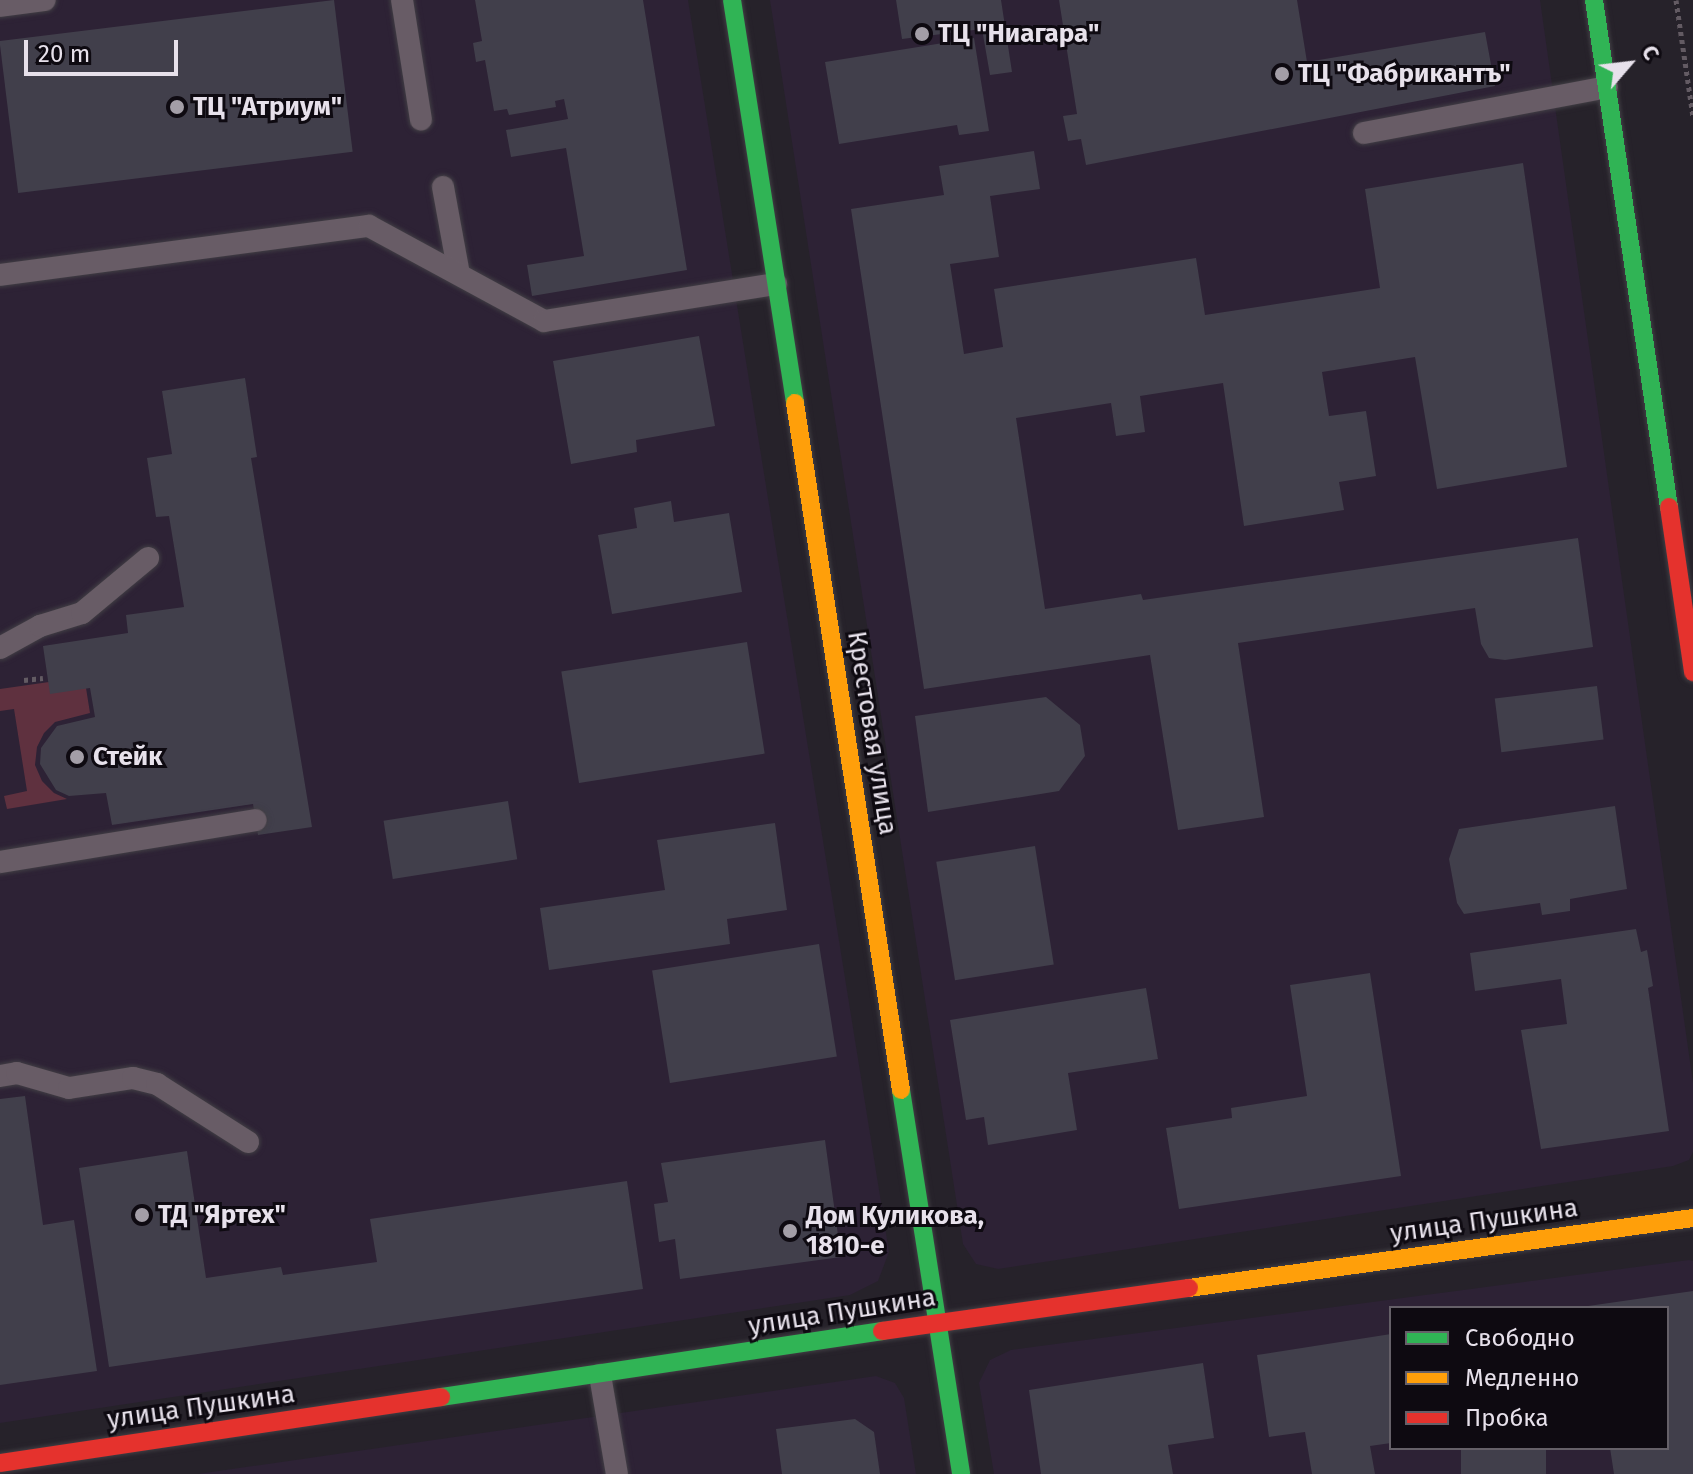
<!DOCTYPE html>
<meta charset="utf-8">
<style>
body{margin:0}
#map{position:relative;width:1693px;height:1474px;overflow:hidden;background:#26222a;font-family:"Fira Sans",sans-serif}
div>[style]{position:absolute}
.built>*{inset:0;background:#2d2235}
.green>*{inset:0;background:#5f313f}
.building>*{inset:0;background:#413f4b;transform-origin:0 0}
.path>*{height:5px;margin-top:-2.5px;transform-origin:0;background:repeating-linear-gradient(90deg,#635b63 0 4px,transparent 0 8px)}
.roads{filter:drop-shadow(0 0 2px #413e44) drop-shadow(0 0 2px #413e44)}
.lane>*{height:22px;margin:-11px;padding:0 11px;transform-origin:11px;border-radius:11px;background:#685c66}
.fast>*{height:18px;margin:-9px;padding:0 9px;transform-origin:9px;border-radius:9px;background:#30b455}
.slow>*{height:18px;margin:-9px;padding:0 9px;transform-origin:9px;border-radius:9px;background:#ff9f0a}
.jam>*{height:18px;margin:-9px;padding:0 9px;transform-origin:9px;border-radius:9px;background:#e5322d}
.dots>*{width:22px;height:22px;translate:-50% -50%;box-sizing:border-box;border:4px solid #0e0a11;border-radius:50%}
span{translate:-50% -50%;white-space:nowrap;text-align:center;line-height:1.15;-webkit-text-stroke:6px #0e0a11;paint-order:stroke}
.poi-label{font-size:26px;color:#e7e1eb;font-weight:700}
.left{translate:0 -50%;text-align:left}
.street-label{font-size:26px;color:#e7e1eb}
.legend{position:absolute;left:1389px;top:1306px;width:280px;height:144px;box-sizing:border-box;background:#0e0a11;border:2px solid #656068;margin:0;padding:10px 14px;list-style:none;font-size:24px;color:#e7e1eb}
.legend li{display:flex;align-items:center;gap:16px;height:40px}
.legend b{width:40px;border:2px solid #656068}
.north{position:absolute;left:1589px;top:24px;width:80px;height:80px;-webkit-text-stroke:6px #0e0a11;paint-order:stroke;rotate:62deg;font-size:22px;font-weight:700;line-height:32px;text-align:center;color:#e7e1eb}
.north::after{content:'';display:block;margin:auto;width:28px;height:36px;background:#e7e1eb;clip-path:polygon(50% 0,100% 100%,50% 72%,0 100%)}
.scale{position:absolute;left:24px;top:40px;width:154px;height:36px;box-sizing:border-box;border:4px solid #e7e1eb;border-top:0;padding-left:10px;font-size:24px;line-height:28px;white-space:nowrap;color:#e7e1eb;-webkit-text-stroke:6px #0e0a11;paint-order:stroke}
</style>
<div id="map">
<div class="built">
<div style="clip-path:polygon(0 0,688px 0,889px 1252px,878px 1281px,850px 1295px,0 1423px)"></div>
<div style="clip-path:polygon(770px 0,1540px 0,1693px 1083px,1693px 1152px,1689px 1160px,1673px 1166px,998px 1269px,976px 1264px,963px 1244px)"></div>
<div style="clip-path:polygon(evenodd,1689px 1260px,1693px 1261px,1693px 1474px,994px 1474px,979px 1383px,990px 1360px,1011px 1350px,1689px 1260px,1391px 1308px,1667px 1308px,1667px 1448px,1391px 1448px,1391px 1308px)"></div>
<div style="clip-path:polygon(876px 1376px,895px 1383px,904px 1398px,916px 1474px,198px 1474px)"></div>
</div>
<div class="green">
<div style="clip-path:polygon(49px 682px,86px 688px,90px 713px,55px 722px,44px 733px,37px 747px,35px 765px,42px 781px,54px 793px,67px 799px,7px 809px,4px 796px,27px 791px,14px 709px,0 711px,0 689px)"></div>
</div>
<div class="building">
<div style="left:334px;top:0;width:153px;height:337px;rotate:83deg"></div>
<div style="clip-path:polygon(475px 0,643px 0,687px 270px,532px 296px,527px 265px,584px 256px,566px 148px,511px 157px,506px 130px,568px 119px,564px 99px,555px 101px,556px 107px,509px 115px,507px 109px,494px 111px,485px 60px,476px 62px,473px 43px,482px 41px)"></div>
<div style="clip-path:polygon(896px 0,1001px 0,1012px 72px,990px 75px,982px 29px,902px 39px)"></div>
<div style="clip-path:polygon(1059px 0,1297px 0,1307px 62px,1485px 32px,1495px 86px,1086px 165px,1081px 139px,1068px 141px,1063px 116px,1077px 114px)"></div>
<div style="clip-path:polygon(974px 38px,989px 131px,959px 135px,957px 125px,839px 144px,825px 62px)"></div>
<div style="clip-path:polygon(1034px 151px,1040px 189px,990px 196px,999px 257px,950px 264px,964px 354px,1003px 347px,994px 289px,1196px 258px,1205px 315px,1380px 288px,1365px 189px,1523px 163px,1567px 467px,1437px 489px,1415px 357px,1322px 372px,1329px 416px,1366px 411px,1376px 476px,1339px 482px,1344px 510px,1244px 526px,1223px 383px,1140px 396px,1145px 432px,1116px 436px,1111px 403px,1016px 418px,1045px 609px,1141px 594px,1143px 600px,1578px 538px,1593px 647px,1505px 660px,1489px 658px,1481px 644px,1475px 608px,1238px 643px,1264px 817px,1178px 830px,1150px 655px,924px 689px,851px 209px,944px 195px,939px 166px)"></div>
<div style="clip-path:polygon(699px 336px,715px 426px,636px 440px,637px 452px,571px 464px,553px 361px)"></div>
<div style="clip-path:polygon(245px 378px,257px 457px,251px 458px,312px 827px,258px 835px,253px 804px,112px 825px,106px 793px,69px 796px,56px 790px,40px 764px,41px 748px,57px 726px,95px 717px,90px 688px,50px 694px,43px 646px,128px 633px,126px 615px,184px 607px,169px 516px,156px 517px,147px 458px,172px 454px,162px 391px)"></div>
<div style="clip-path:polygon(671px 501px,674px 522px,729px 513px,742px 592px,612px 614px,598px 535px,637px 528px,634px 508px)"></div>
<div style="left:747px;top:642px;width:113px;height:188px;rotate:81deg"></div>
<div style="left:1597px;top:686px;width:54px;height:103px;rotate:83deg"></div>
<div style="clip-path:polygon(1046px 697px,1080px 725px,1085px 756px,1059px 791px,928px 812px,915px 716px)"></div>
<div style="left:508px;top:801px;width:59px;height:126px;rotate:81deg"></div>
<div style="clip-path:polygon(1615px 806px,1627px 889px,1570px 899px,1570px 911px,1542px 915px,1540px 903px,1464px 914px,1457px 903px,1449px 859px,1459px 829px)"></div>
<div style="clip-path:polygon(775px 823px,787px 910px,727px 919px,730px 944px,549px 970px,540px 908px,665px 890px,657px 840px)"></div>
<div style="left:1035px;top:846px;width:120px;height:100px;rotate:81deg"></div>
<div style="clip-path:polygon(1636px 929px,1641px 952px,1647px 950px,1653px 986px,1648px 988px,1669px 1131px,1541px 1149px,1521px 1030px,1567px 1024px,1561px 979px,1475px 991px,1470px 953px)"></div>
<div style="left:819px;top:944px;width:114px;height:169px;rotate:81deg"></div>
<div style="clip-path:polygon(1370px 973px,1401px 1176px,1179px 1209px,1166px 1128px,1232px 1118px,1231px 1108px,1307px 1096px,1290px 985px)"></div>
<div style="clip-path:polygon(1146px 988px,1158px 1059px,1068px 1073px,1077px 1130px,988px 1145px,984px 1117px,966px 1120px,950px 1020px)"></div>
<div style="clip-path:polygon(25px 1096px,43px 1225px,74px 1220px,97px 1371px,0 1385px,0 1099px)"></div>
<div style="clip-path:polygon(825px 1140px,841px 1257px,680px 1279px,675px 1239px,659px 1242px,654px 1204px,668px 1202px,661px 1163px)"></div>
<div style="clip-path:polygon(187px 1151px,206px 1278px,281px 1267px,283px 1275px,377px 1262px,370px 1219px,627px 1181px,643px 1289px,109px 1367px,79px 1168px)"></div>
<div style="clip-path:polygon(1693px 1291px,1693px 1474px,1614px 1474px,1610px 1448px,1667px 1448px,1667px 1308px,1588px 1306px)"></div>
<div style="clip-path:polygon(1391px 1334px,1391px 1443px,1370px 1446px,1375px 1474px,1312px 1474px,1305px 1432px,1269px 1437px,1257px 1355px)"></div>
<div style="clip-path:polygon(1203px 1363px,1214px 1438px,1168px 1445px,1173px 1474px,1041px 1474px,1029px 1390px)"></div>
<div style="clip-path:polygon(855px 1419px,874px 1432px,880px 1474px,782px 1474px,776px 1429px)"></div>
<div style="left:1461px;top:1448px;width:85px;height:26px"></div>
</div>
<div class="path">
<div style="left:1676px;top:0;width:118px;rotate:81.7deg"></div>
<div style="left:24px;top:680px;width:19px;rotate:-6deg"></div>
</div>
<div class="roads">
<div class="lane">
<div style="left:402px;top:0;width:121px;rotate:81deg"></div>
<div style="left:0;top:6px;width:45px;rotate:-7.6deg"></div>
<div style="left:1364px;top:133px;width:247px;rotate:-10.7deg"></div>
<div style="left:443px;top:187px;width:88px;rotate:79.6deg"></div>
<div style="left:0;top:275px;width:372px;rotate:-7.6deg"></div>
<div style="left:369px;top:226px;width:199px;rotate:28.5deg"></div>
<div style="left:544px;top:321px;width:235px;rotate:-9.1deg"></div>
<div style="left:0;top:648px;width:46px;rotate:-28.8deg"></div>
<div style="left:40px;top:626px;width:44px;rotate:-17.2deg"></div>
<div style="left:82px;top:613px;width:86px;rotate:-39.8deg"></div>
<div style="left:0;top:862px;width:259px;rotate:-9.3deg"></div>
<div style="left:0;top:1076px;width:17px;rotate:-10deg"></div>
<div style="left:17px;top:1073px;width:54px;rotate:16.1deg"></div>
<div style="left:69px;top:1088px;width:65px;rotate:-8.9deg"></div>
<div style="left:133px;top:1078px;width:25px;rotate:14deg"></div>
<div style="left:157px;top:1084px;width:108px;rotate:32.5deg"></div>
<div style="left:600px;top:1375px;width:100px;rotate:80.3deg"></div>
</div>
<div class="fast">
<div style="left:732px;top:0;width:408px;rotate:81.1deg"></div>
<div style="left:1594px;top:0;width:513px;rotate:81.59deg"></div>
<div style="left:901px;top:1090px;width:389px;rotate:81.1deg"></div>
<div style="left:441px;top:1397px;width:446px;rotate:-8.5deg"></div>
</div>
<div class="slow">
<div style="left:795px;top:403px;width:695px;rotate:81.23deg"></div>
<div style="left:1189px;top:1288px;width:509px;rotate:-7.91deg"></div>
</div>
<div class="jam">
<div style="left:1669px;top:507px;width:167px;rotate:81.7deg"></div>
<div style="left:882px;top:1331px;width:310px;rotate:-8deg"></div>
<div style="left:0;top:1463px;width:446px;rotate:-8.5deg"></div>
</div>
</div>
<div class="dots">
<div style="left:922px;top:34px;background:#a39ea7"></div>
<div style="left:1282px;top:74px;background:#a39ea7"></div>
<div style="left:177px;top:107px;background:#a39ea7"></div>
<div style="left:77px;top:757px;background:#a39ea7"></div>
<div style="left:142px;top:1215px;background:#a39ea7"></div>
<div style="left:790px;top:1231px;background:#a39ea7"></div>
</div>
<div class="poi-label">
<span class="left" style="left:938px;top:34px">ТЦ "Ниагара"</span>
<span class="left" style="left:1298px;top:74px">ТЦ "Фабрикантъ"</span>
<span class="left" style="left:193px;top:107px">ТЦ "Атриум"</span>
<span class="left" style="left:93px;top:757px">Стейк</span>
<span class="left" style="left:158px;top:1215px">ТД "Яртех"</span>
<span class="left" style="left:806px;top:1231px">Дом Куликова,<br>1810-е</span>
</div>
<div class="street-label">
<span style="left:872px;top:733px;rotate:81deg">Крестовая улица</span>
<span style="left:1484px;top:1221px;rotate:-8deg">улица Пушкина</span>
<span style="left:842px;top:1312px;rotate:-9deg">улица Пушкина</span>
<span style="left:201px;top:1407px;rotate:-8deg">улица Пушкина</span>
</div>
<ul class="legend">
<li><b style="height:10px;background:#30b455"></b>Свободно</li>
<li><b style="height:10px;background:#ff9f0a"></b>Медленно</li>
<li><b style="height:10px;background:#e5322d"></b>Пробка</li>
</ul>
<div class="north">С</div>
<div class="scale">20 m</div>
</div>
